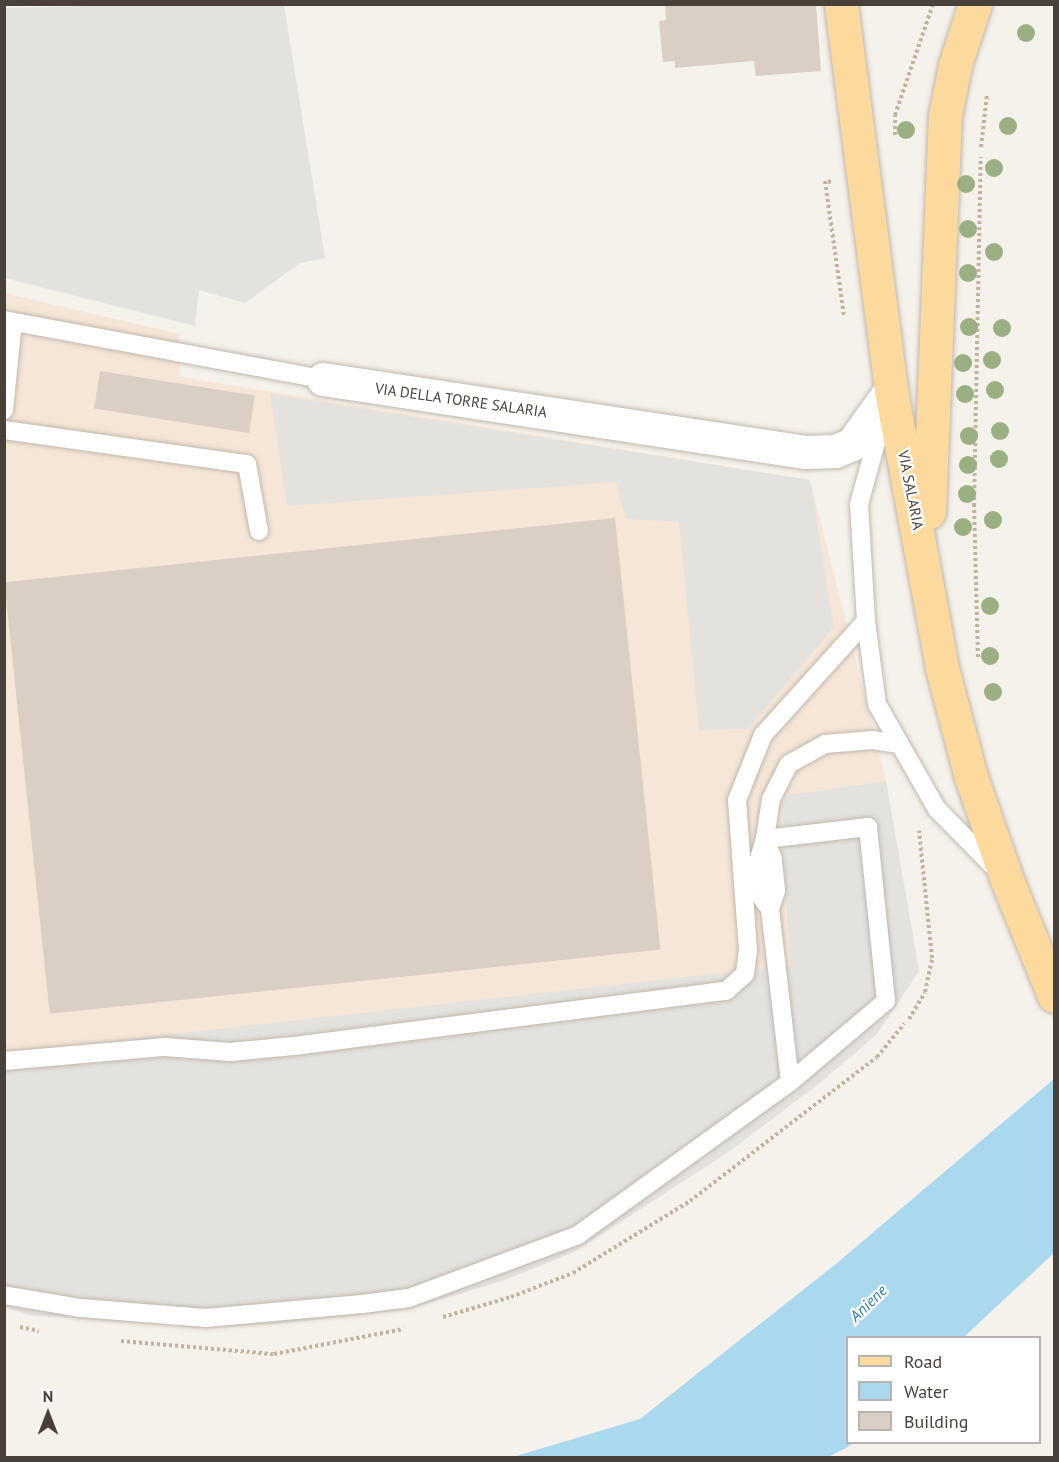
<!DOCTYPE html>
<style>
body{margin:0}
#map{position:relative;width:1059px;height:1462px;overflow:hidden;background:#f5f1eb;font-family:"PT Sans",sans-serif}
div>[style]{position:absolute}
.commercial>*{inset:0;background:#f6e6d7}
.parking>*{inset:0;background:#e4e2df}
.water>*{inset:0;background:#aad9ef}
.building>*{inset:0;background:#dacfc4;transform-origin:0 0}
.path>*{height:4px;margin-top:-2px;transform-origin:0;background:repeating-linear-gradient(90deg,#c2b39f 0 3px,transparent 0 6px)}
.roads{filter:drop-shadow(0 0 2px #c1b8ad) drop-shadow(0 0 2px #c1b8ad)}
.service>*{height:18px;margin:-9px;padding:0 9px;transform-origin:9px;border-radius:9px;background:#fff}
.minor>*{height:33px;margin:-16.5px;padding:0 16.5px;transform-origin:16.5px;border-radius:16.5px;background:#fff}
.primary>*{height:33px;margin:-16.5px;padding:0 16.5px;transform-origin:16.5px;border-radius:16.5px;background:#fcd99d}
.trees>*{width:18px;height:18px;margin:-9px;border-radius:50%;background:#9bb082}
span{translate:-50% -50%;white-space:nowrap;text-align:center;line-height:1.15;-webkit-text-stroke:4.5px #fff;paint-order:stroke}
.street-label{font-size:15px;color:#494139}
.water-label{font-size:16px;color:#307da4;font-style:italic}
.frame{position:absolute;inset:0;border:6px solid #494139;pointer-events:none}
.legend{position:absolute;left:846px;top:1336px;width:195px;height:108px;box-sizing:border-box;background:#fff;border:2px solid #b6b3b0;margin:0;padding:8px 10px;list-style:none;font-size:18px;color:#494139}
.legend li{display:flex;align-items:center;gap:12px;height:30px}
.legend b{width:30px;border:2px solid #b6b3b0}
.north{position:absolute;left:18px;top:1384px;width:60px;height:60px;-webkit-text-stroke:4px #fff;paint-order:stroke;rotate:0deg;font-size:16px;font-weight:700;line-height:24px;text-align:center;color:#494139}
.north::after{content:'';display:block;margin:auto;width:21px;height:27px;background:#494139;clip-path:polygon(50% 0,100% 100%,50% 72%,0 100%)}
</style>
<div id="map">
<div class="commercial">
<div style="clip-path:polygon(4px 293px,179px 334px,180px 377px,810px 480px,886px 781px,919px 971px,877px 1034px,821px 1082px,727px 1153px,574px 1252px,502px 1281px,406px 1310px,205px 1328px,31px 1315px,5px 1307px)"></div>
</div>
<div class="parking">
<div style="clip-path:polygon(125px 5px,284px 5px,325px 258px,300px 263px,245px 303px,199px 290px,195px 326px,5px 278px,5px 8px)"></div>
<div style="clip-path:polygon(270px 394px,810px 480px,834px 627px,748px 729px,699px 730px,679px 522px,626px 519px,616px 482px,287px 506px)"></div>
<div style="clip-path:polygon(886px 781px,919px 971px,877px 1034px,821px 1082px,727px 1153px,574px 1252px,502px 1281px,406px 1310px,277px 1324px,205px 1328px,31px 1315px,5px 1307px,4px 1053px,791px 965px,783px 861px,784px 796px)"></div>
</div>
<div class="water">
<div style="clip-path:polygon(1054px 1079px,1054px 1253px,964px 1337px,848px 1338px,848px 1442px,853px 1443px,846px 1448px,826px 1458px,513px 1457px,640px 1419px,837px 1263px)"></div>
</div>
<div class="building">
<div style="clip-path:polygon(665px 4px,816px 4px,821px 71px,756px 76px,754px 61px,675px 68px,675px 61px,663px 62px,659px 21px,666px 20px)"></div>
<div style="left:100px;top:371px;width:157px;height:38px;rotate:9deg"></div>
<div style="left:615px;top:518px;width:434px;height:614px;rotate:84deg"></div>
</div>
<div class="path">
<div style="left:895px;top:135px;width:20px;rotate:-90deg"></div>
<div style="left:895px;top:115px;width:117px;rotate:-71.1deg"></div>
<div style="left:981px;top:147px;width:52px;rotate:-83.4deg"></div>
<div style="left:831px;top:182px;width:6px;rotate:-171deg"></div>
<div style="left:825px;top:181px;width:137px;rotate:82deg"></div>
<div style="left:978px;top:657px;width:151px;rotate:-91.5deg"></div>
<div style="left:974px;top:506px;width:349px;rotate:-88.9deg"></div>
<div style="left:909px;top:1019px;width:31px;rotate:-59deg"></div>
<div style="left:925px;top:992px;width:35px;rotate:-78deg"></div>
<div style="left:932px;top:958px;width:128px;rotate:-95.8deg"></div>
<div style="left:443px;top:1317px;width:71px;rotate:-16.4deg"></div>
<div style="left:511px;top:1297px;width:66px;rotate:-21.2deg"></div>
<div style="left:573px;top:1273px;width:137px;rotate:-31.6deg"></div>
<div style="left:690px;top:1201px;width:236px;rotate:-37.6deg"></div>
<div style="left:877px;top:1057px;width:43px;rotate:-50.7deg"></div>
<div style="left:20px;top:1327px;width:19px;rotate:12deg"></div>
<div style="left:121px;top:1341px;width:154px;rotate:4.9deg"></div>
<div style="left:274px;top:1354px;width:132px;rotate:-10.9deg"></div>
</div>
<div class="roads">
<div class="service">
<div style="left:4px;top:320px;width:324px;rotate:10.5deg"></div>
<div style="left:4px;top:410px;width:88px;rotate:-84.2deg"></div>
<div style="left:4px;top:430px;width:245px;rotate:8deg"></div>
<div style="left:247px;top:464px;width:68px;rotate:79.8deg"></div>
<div style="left:866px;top:621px;width:84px;rotate:82.5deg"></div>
<div style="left:877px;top:704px;width:121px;rotate:60.3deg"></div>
<div style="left:937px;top:809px;width:84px;rotate:45.5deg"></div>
<div style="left:770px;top:909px;width:14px;rotate:-126deg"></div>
<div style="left:762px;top:898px;width:36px;rotate:-96deg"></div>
<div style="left:758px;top:862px;width:24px;rotate:-73deg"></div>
<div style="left:765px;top:839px;width:104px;rotate:-6.6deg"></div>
<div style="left:868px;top:827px;width:175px;rotate:84.1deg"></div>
<div style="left:886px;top:1001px;width:126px;rotate:139.8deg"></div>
<div style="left:4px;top:1061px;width:162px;rotate:-5deg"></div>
<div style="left:165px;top:1047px;width:65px;rotate:4.4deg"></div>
<div style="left:230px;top:1052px;width:64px;rotate:-5.4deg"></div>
<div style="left:294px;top:1046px;width:435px;rotate:-7.3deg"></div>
<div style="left:726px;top:991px;width:25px;rotate:-42deg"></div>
<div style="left:745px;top:974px;width:24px;rotate:-83deg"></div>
<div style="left:748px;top:950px;width:150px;rotate:-94.2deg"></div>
<div style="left:737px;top:800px;width:70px;rotate:-68.2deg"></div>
<div style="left:763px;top:735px;width:154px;rotate:-47.9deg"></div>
<div style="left:866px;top:621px;width:117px;rotate:-93.4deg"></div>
<div style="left:859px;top:504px;width:93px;rotate:-74.5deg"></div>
<div style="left:4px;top:1295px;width:78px;rotate:9.6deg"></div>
<div style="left:81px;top:1308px;width:125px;rotate:4.6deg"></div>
<div style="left:206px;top:1318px;width:157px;rotate:-5.1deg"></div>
<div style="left:362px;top:1304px;width:47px;rotate:-7.3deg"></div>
<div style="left:409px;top:1298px;width:180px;rotate:-20.4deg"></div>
<div style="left:578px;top:1235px;width:261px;rotate:-35.8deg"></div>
<div style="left:790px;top:1082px;width:174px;rotate:-96.6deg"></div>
<div style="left:770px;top:909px;width:20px;rotate:-72deg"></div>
<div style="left:776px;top:890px;width:31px;rotate:-96deg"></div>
<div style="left:773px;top:859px;width:22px;rotate:-112deg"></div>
<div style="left:765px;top:839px;width:40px;rotate:-81.5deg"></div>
<div style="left:771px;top:799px;width:39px;rotate:-63deg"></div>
<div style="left:789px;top:764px;width:41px;rotate:-29.1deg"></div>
<div style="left:825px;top:744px;width:48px;rotate:-4.8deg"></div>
<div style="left:873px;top:740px;width:26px;rotate:9deg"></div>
</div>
<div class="minor">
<div style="left:323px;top:379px;width:487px;rotate:8.6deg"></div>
<div style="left:805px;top:452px;width:30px;rotate:-2deg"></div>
<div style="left:835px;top:451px;width:18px;rotate:-22deg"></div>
<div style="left:852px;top:444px;width:67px;rotate:-54.2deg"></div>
</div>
<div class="primary">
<div style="left:841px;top:4px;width:389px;rotate:82.6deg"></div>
<div style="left:891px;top:390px;width:283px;rotate:79.6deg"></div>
<div style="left:942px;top:668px;width:113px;rotate:75.1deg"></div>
<div style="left:971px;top:777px;width:109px;rotate:70.7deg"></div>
<div style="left:1007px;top:880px;width:125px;rotate:67.9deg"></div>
<div style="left:929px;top:512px;width:396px;rotate:-87.7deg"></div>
<div style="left:945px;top:116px;width:52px;rotate:-78.9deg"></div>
<div style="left:955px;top:65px;width:64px;rotate:-71.8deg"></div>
</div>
</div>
<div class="trees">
<div style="left:1026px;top:33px"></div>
<div style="left:1008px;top:126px"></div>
<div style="left:906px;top:130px"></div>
<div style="left:994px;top:168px"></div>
<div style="left:966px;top:184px"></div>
<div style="left:968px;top:229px"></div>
<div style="left:994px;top:252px"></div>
<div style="left:968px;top:273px"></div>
<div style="left:969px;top:327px"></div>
<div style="left:1002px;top:328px"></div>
<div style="left:992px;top:360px"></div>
<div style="left:963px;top:363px"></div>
<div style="left:995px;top:390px"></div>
<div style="left:965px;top:394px"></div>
<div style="left:1000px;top:431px"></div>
<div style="left:969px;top:436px"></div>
<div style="left:999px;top:459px"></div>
<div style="left:968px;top:465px"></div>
<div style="left:967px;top:494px"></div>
<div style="left:993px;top:520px"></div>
<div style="left:963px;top:527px"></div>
<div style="left:990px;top:606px"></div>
<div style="left:990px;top:656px"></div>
<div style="left:993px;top:692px"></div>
</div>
<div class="street-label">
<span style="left:461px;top:400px;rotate:8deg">VIA DELLA TORRE SALARIA</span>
<span style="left:911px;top:490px;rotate:79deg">VIA SALARIA</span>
</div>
<div class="water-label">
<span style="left:868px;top:1303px;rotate:-44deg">Aniene</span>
</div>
<div class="frame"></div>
<ul class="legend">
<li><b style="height:8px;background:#fcd99d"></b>Road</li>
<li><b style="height:16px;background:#aad9ef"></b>Water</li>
<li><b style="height:16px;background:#dacfc4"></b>Building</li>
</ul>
<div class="north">N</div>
</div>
